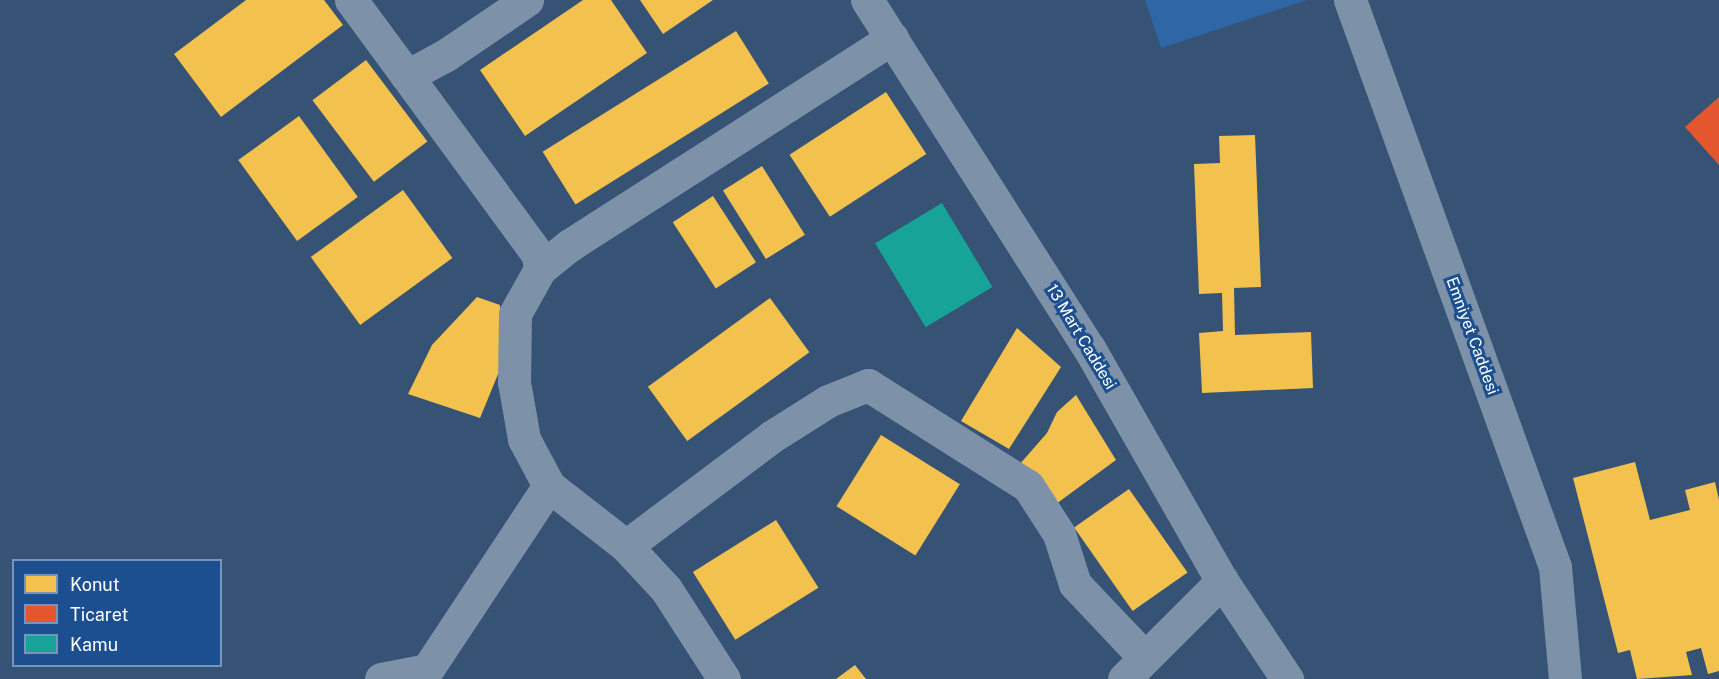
<!DOCTYPE html>
<style>
body{margin:0}
#map{position:relative;width:1719px;height:679px;overflow:hidden;background:#365274;font-family:"Public Sans",sans-serif}
div>[style]{position:absolute}
.green>*{inset:0;background:#2f66a5}
.homes>*{inset:0;background:#f2c14e;transform-origin:0 0}
.shops>*{inset:0;background:#e4572e}
.public>*{inset:0;background:#17a398;transform-origin:0 0}
.minor>*{height:33px;margin:-16.5px;padding:0 16.5px;transform-origin:16.5px;border-radius:16.5px;background:#7d92a8}
span{translate:-50% -50%;white-space:nowrap;text-align:center;line-height:1.15;-webkit-text-stroke:6px #1b4f8f;paint-order:stroke}
.street-label{font-size:16px;color:#fff}
.legend{position:absolute;left:12px;top:559px;width:210px;height:108px;box-sizing:border-box;background:#1b4f8f;border:2px solid #7695bc;margin:0;padding:8px 10px;list-style:none;font-size:18px;color:#fff}
.legend li{display:flex;align-items:center;gap:12px;height:30px}
.legend b{width:30px;border:2px solid #7695bc}
</style>
<div id="map">
<div class="green">
<div style="clip-path:polygon(1145px 0,1307px 0,1161px 48px)"></div>
</div>
<div class="homes">
<div style="clip-path:polygon(246px 0,324px 0,343px 25px,221px 117px,174px 54px)"></div>
<div style="clip-path:polygon(583px 0,611px 0,647px 53px,525px 136px,480px 70px)"></div>
<div style="clip-path:polygon(640px 0,713px 0,663px 34px)"></div>
<div style="left:736px;top:31px;width:62px;height:228px;rotate:58deg"></div>
<div style="left:366px;top:60px;width:102px;height:67px;rotate:53deg"></div>
<div style="left:886px;top:92px;width:74px;height:115px;rotate:57deg"></div>
<div style="left:299px;top:116px;width:100px;height:75px;rotate:54deg"></div>
<div style="clip-path:polygon(1255px 135px,1261px 287px,1234px 288px,1235px 335px,1311px 332px,1313px 388px,1202px 393px,1199px 333px,1223px 331px,1222px 293px,1199px 294px,1194px 164px,1220px 163px,1219px 136px)"></div>
<div style="left:762px;top:166px;width:81px;height:46px;rotate:58deg"></div>
<div style="left:403px;top:190px;width:84px;height:114px;rotate:54deg"></div>
<div style="left:713px;top:196px;width:79px;height:48px;rotate:57deg"></div>
<div style="clip-path:polygon(477px 297px,500px 305px,501px 367px,480px 418px,408px 394px,432px 345px)"></div>
<div style="left:770px;top:298px;width:67px;height:151px;rotate:54deg"></div>
<div style="clip-path:polygon(1017px 328px,1061px 367px,1009px 449px,961px 421px)"></div>
<div style="clip-path:polygon(1076px 395px,1116px 460px,1056px 504px,1019px 465px,1047px 433px,1057px 412px)"></div>
<div style="left:881px;top:435px;width:93px;height:84px;rotate:32deg"></div>
<div style="clip-path:polygon(1635px 462px,1650px 520px,1690px 510px,1685px 490px,1715px 482px,1719px 500px,1719px 671px,1708px 674px,1701px 648px,1686px 652px,1692px 675px,1637px 679px,1630px 650px,1618px 653px,1573px 478px)"></div>
<div style="left:1129px;top:489px;width:102px;height:67px;rotate:55deg"></div>
<div style="left:776px;top:520px;width:80px;height:98px;rotate:58deg"></div>
<div style="clip-path:polygon(855px 665px,866px 679px,836px 679px)"></div>
</div>
<div class="shops">
<div style="clip-path:polygon(1719px 97px,1719px 165px,1685px 127px)"></div>
</div>
<div class="public">
<div style="left:942px;top:203px;width:98px;height:78px;rotate:59deg"></div>
</div>
<div class="minor">
<div style="left:351px;top:0;width:94px;rotate:53.6deg"></div>
<div style="left:407px;top:76px;width:44px;rotate:-28.3deg"></div>
<div style="left:446px;top:55px;width:98px;rotate:-34.2deg"></div>
<div style="left:867px;top:0;width:413px;rotate:57.5deg"></div>
<div style="left:1089px;top:348px;width:268px;rotate:60.3deg"></div>
<div style="left:1222px;top:581px;width:118px;rotate:56.4deg"></div>
<div style="left:1350px;top:0;width:603px;rotate:70.12deg"></div>
<div style="left:1555px;top:567px;width:112px;rotate:84.9deg"></div>
<div style="left:407px;top:76px;width:222px;rotate:53.8deg"></div>
<div style="left:538px;top:255px;width:14px;rotate:82deg"></div>
<div style="left:540px;top:269px;width:51px;rotate:119.1deg"></div>
<div style="left:515px;top:314px;width:68px;rotate:90.8deg"></div>
<div style="left:514px;top:382px;width:58px;rotate:80deg"></div>
<div style="left:524px;top:439px;width:53px;rotate:62deg"></div>
<div style="left:549px;top:486px;width:98px;rotate:37.9deg"></div>
<div style="left:626px;top:546px;width:59px;rotate:47.1deg"></div>
<div style="left:666px;top:589px;width:107px;rotate:57.2deg"></div>
<div style="left:540px;top:269px;width:38px;rotate:-39deg"></div>
<div style="left:570px;top:245px;width:383px;rotate:-32.7deg"></div>
<div style="left:626px;top:546px;width:181px;rotate:-36.9deg"></div>
<div style="left:771px;top:437px;width:67px;rotate:-32.3deg"></div>
<div style="left:828px;top:401px;width:43px;rotate:-21.8deg"></div>
<div style="left:868px;top:385px;width:189px;rotate:32.3deg"></div>
<div style="left:1028px;top:486px;width:57px;rotate:57.1deg"></div>
<div style="left:1059px;top:534px;width:52px;rotate:72.3deg"></div>
<div style="left:1075px;top:584px;width:100px;rotate:46.6deg"></div>
<div style="left:381px;top:679px;width:47px;rotate:-11.1deg"></div>
<div style="left:427px;top:670px;width:221px;rotate:-56.5deg"></div>
<div style="left:1124px;top:679px;width:139px;rotate:-45deg"></div>
</div>
<div class="street-label">
<span style="left:1472px;top:336px;rotate:70deg">Emniyet Caddesi</span>
<span style="left:1081px;top:337px;rotate:59deg">13 Mart Caddesi</span>
</div>
<ul class="legend">
<li><b style="height:16px;background:#f2c14e"></b>Konut</li>
<li><b style="height:16px;background:#e4572e"></b>Ticaret</li>
<li><b style="height:16px;background:#17a398"></b>Kamu</li>
</ul>
</div>
